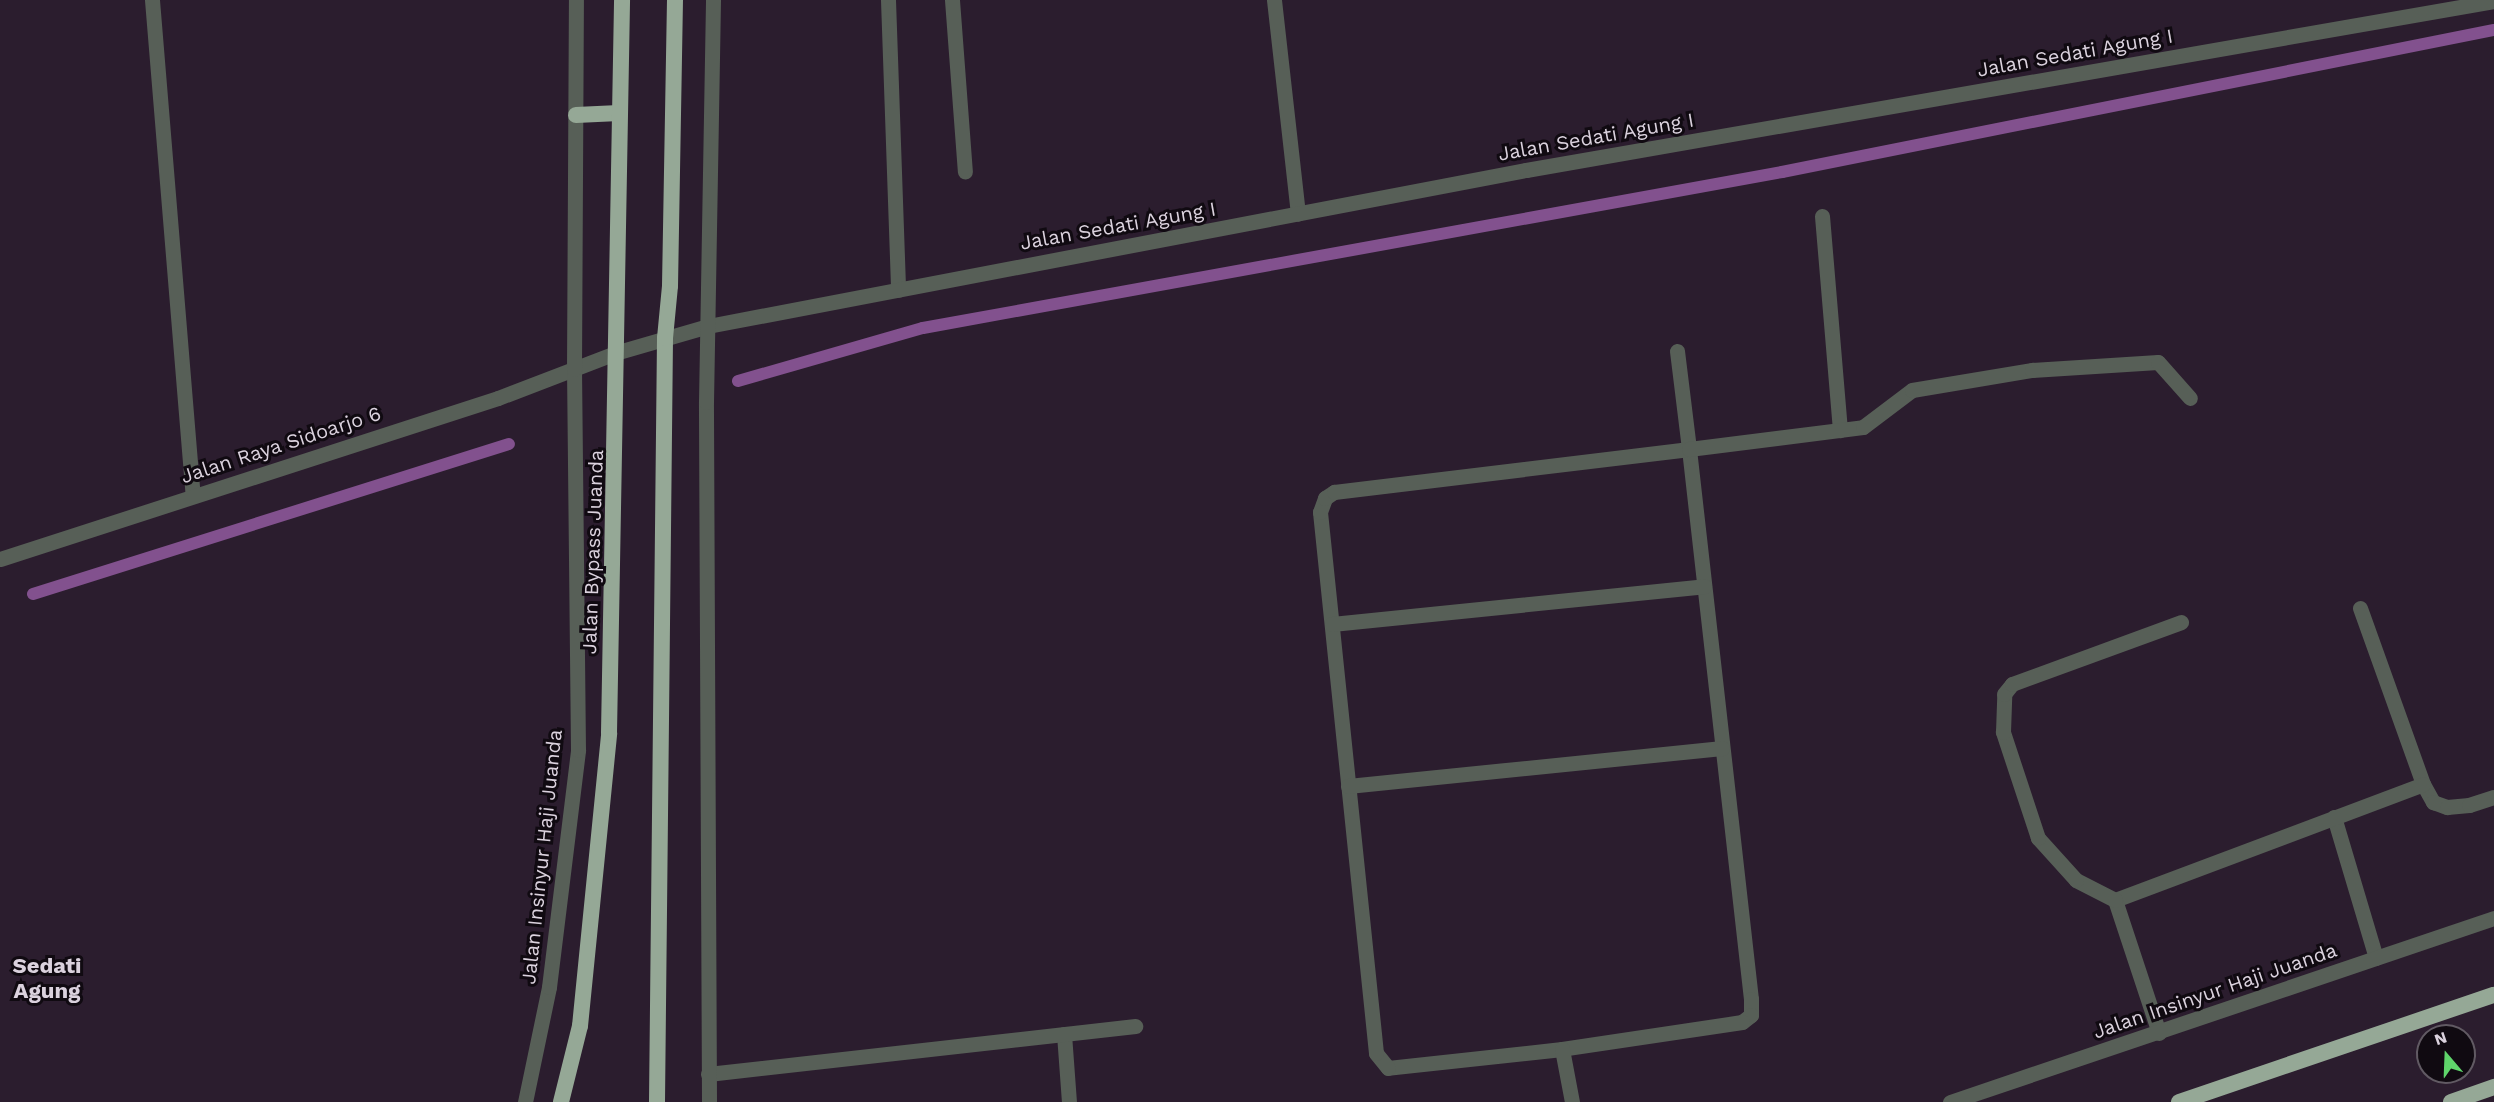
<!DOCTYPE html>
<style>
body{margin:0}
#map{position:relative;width:2494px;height:1102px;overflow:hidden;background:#2b1d2e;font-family:"Work Sans",sans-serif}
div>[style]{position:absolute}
.stream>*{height:12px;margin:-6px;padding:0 6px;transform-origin:6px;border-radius:6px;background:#82518e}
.service>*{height:15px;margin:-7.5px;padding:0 7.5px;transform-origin:7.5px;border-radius:7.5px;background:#575f57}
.minor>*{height:15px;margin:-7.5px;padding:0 7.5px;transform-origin:7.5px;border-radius:7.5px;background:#575f57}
.tertiary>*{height:15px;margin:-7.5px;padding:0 7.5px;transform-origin:7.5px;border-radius:7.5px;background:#575f57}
.trunk>*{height:16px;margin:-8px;padding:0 8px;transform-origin:8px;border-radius:8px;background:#95a896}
span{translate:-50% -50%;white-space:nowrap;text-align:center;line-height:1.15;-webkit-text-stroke:6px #100a11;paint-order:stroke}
.street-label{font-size:20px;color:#dbd2de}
.quarter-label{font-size:22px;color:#dbd2de;font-weight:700}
.north{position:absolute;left:2416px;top:1024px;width:60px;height:60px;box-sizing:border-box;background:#100a11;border:2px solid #615a63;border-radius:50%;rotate:341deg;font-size:16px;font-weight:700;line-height:24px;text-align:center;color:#dbd2de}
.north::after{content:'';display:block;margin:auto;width:21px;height:27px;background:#5fd56b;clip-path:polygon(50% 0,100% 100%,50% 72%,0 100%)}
</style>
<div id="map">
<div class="stream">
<div style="left:738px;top:381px;width:192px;rotate:-16deg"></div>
<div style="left:923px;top:328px;width:873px;rotate:-10.29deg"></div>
<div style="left:1782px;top:172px;width:726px;rotate:-11.28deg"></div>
<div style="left:33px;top:594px;width:499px;rotate:-17.5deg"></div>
</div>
<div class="service">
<div style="left:1822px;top:216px;width:215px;rotate:85.2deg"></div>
<div style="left:1677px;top:351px;width:99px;rotate:83deg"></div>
<div style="left:1689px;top:449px;width:553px;rotate:83.57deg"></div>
<div style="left:1751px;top:999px;width:16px;rotate:90deg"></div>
<div style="left:1751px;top:1015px;width:11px;rotate:142deg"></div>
<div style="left:1742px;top:1022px;width:182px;rotate:171.5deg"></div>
<div style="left:1562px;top:1049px;width:175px;rotate:173.8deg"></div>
<div style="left:1388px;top:1068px;width:19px;rotate:-129deg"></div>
<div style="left:1376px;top:1053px;width:544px;rotate:-95.91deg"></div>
<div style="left:1320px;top:512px;width:15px;rotate:-70deg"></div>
<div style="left:1325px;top:498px;width:11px;rotate:-34deg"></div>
<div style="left:1334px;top:492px;width:358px;rotate:-6.9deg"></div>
<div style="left:1689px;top:449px;width:175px;rotate:-7.2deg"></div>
<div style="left:1863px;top:427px;width:61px;rotate:-37.1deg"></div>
<div style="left:1912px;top:390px;width:122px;rotate:-9.5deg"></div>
<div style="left:2032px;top:370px;width:126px;rotate:-3.6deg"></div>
<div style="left:2158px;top:362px;width:48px;rotate:48.4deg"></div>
<div style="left:2360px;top:608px;width:187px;rotate:70.3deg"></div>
<div style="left:2423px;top:784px;width:21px;rotate:61deg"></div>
<div style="left:2433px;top:802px;width:15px;rotate:20deg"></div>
<div style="left:2447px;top:807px;width:22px;rotate:-5deg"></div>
<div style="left:2469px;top:805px;width:26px;rotate:-18deg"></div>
<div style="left:1332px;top:624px;width:374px;rotate:-5.8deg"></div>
<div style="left:1348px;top:786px;width:376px;rotate:-5.8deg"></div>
<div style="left:2334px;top:817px;width:147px;rotate:73.4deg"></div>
<div style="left:2115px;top:900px;width:329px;rotate:-20.6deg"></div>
<div style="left:2159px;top:1033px;width:140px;rotate:-108.3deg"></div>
<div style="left:2115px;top:900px;width:44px;rotate:-152.9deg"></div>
<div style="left:2076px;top:880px;width:57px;rotate:-132.1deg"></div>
<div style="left:2038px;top:838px;width:112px;rotate:-108.3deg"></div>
<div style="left:2003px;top:732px;width:38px;rotate:-88deg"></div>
<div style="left:2004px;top:694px;width:13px;rotate:-51deg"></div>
<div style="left:2012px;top:684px;width:180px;rotate:-20.1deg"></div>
<div style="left:1064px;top:1034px;width:68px;rotate:85.8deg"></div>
<div style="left:1562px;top:1049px;width:54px;rotate:79.3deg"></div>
<div style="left:708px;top:1074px;width:430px;rotate:-6.4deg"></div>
</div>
<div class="minor">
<div style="left:152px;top:0;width:496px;rotate:85.3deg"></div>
<div style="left:888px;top:0;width:290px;rotate:88deg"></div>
<div style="left:952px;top:0;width:172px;rotate:85.7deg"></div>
<div style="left:1274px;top:0;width:215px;rotate:83.6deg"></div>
<div style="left:0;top:559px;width:523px;rotate:-17.92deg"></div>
<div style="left:498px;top:398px;width:125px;rotate:-21deg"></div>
<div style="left:615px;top:353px;width:97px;rotate:-16.2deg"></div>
<div style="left:708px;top:326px;width:833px;rotate:-10.8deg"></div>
<div style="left:1526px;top:170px;width:983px;rotate:-9.9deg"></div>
</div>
<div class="tertiary">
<div style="left:525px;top:1102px;width:117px;rotate:-78.2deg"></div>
<div style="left:549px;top:987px;width:239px;rotate:-83deg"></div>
<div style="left:578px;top:750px;width:381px;rotate:-90.6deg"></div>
<div style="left:574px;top:369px;width:369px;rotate:-89.7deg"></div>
<div style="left:709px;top:1102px;width:700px;rotate:-90.25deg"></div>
<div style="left:706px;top:402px;width:402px;rotate:-89deg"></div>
<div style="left:1950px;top:1102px;width:574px;rotate:-18.69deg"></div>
</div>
<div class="trunk">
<div style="left:576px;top:115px;width:43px;rotate:-2.7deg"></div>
<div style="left:561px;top:1102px;width:78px;rotate:-76deg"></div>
<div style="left:580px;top:1026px;width:294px;rotate:-84.3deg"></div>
<div style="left:609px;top:733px;width:733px;rotate:-88.98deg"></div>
<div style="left:657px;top:1102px;width:764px;rotate:-89.4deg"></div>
<div style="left:665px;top:338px;width:52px;rotate:-84.5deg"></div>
<div style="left:670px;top:286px;width:286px;rotate:-89deg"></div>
<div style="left:2179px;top:1102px;width:333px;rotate:-18.8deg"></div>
<div style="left:2451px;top:1102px;width:46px;rotate:-19.2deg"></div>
</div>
<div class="street-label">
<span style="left:2075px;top:53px;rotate:-10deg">Jalan Sedati Agung I</span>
<span style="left:1596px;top:137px;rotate:-10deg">Jalan Sedati Agung I</span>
<span style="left:1118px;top:226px;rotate:-10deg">Jalan Sedati Agung I</span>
<span style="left:281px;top:445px;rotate:-18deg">Jalan Raya Sidoarjo 6</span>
<span style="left:593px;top:552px;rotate:-88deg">Jalan Bypass Juanda</span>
<span style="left:542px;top:857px;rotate:-84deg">Jalan Insinyur Haji Juanda</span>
<span style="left:2215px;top:991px;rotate:-19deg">Jalan Insinyur Haji Juanda</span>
</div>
<div class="quarter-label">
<span style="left:47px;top:978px">Sedati<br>Agung</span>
</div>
<div class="north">N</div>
</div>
